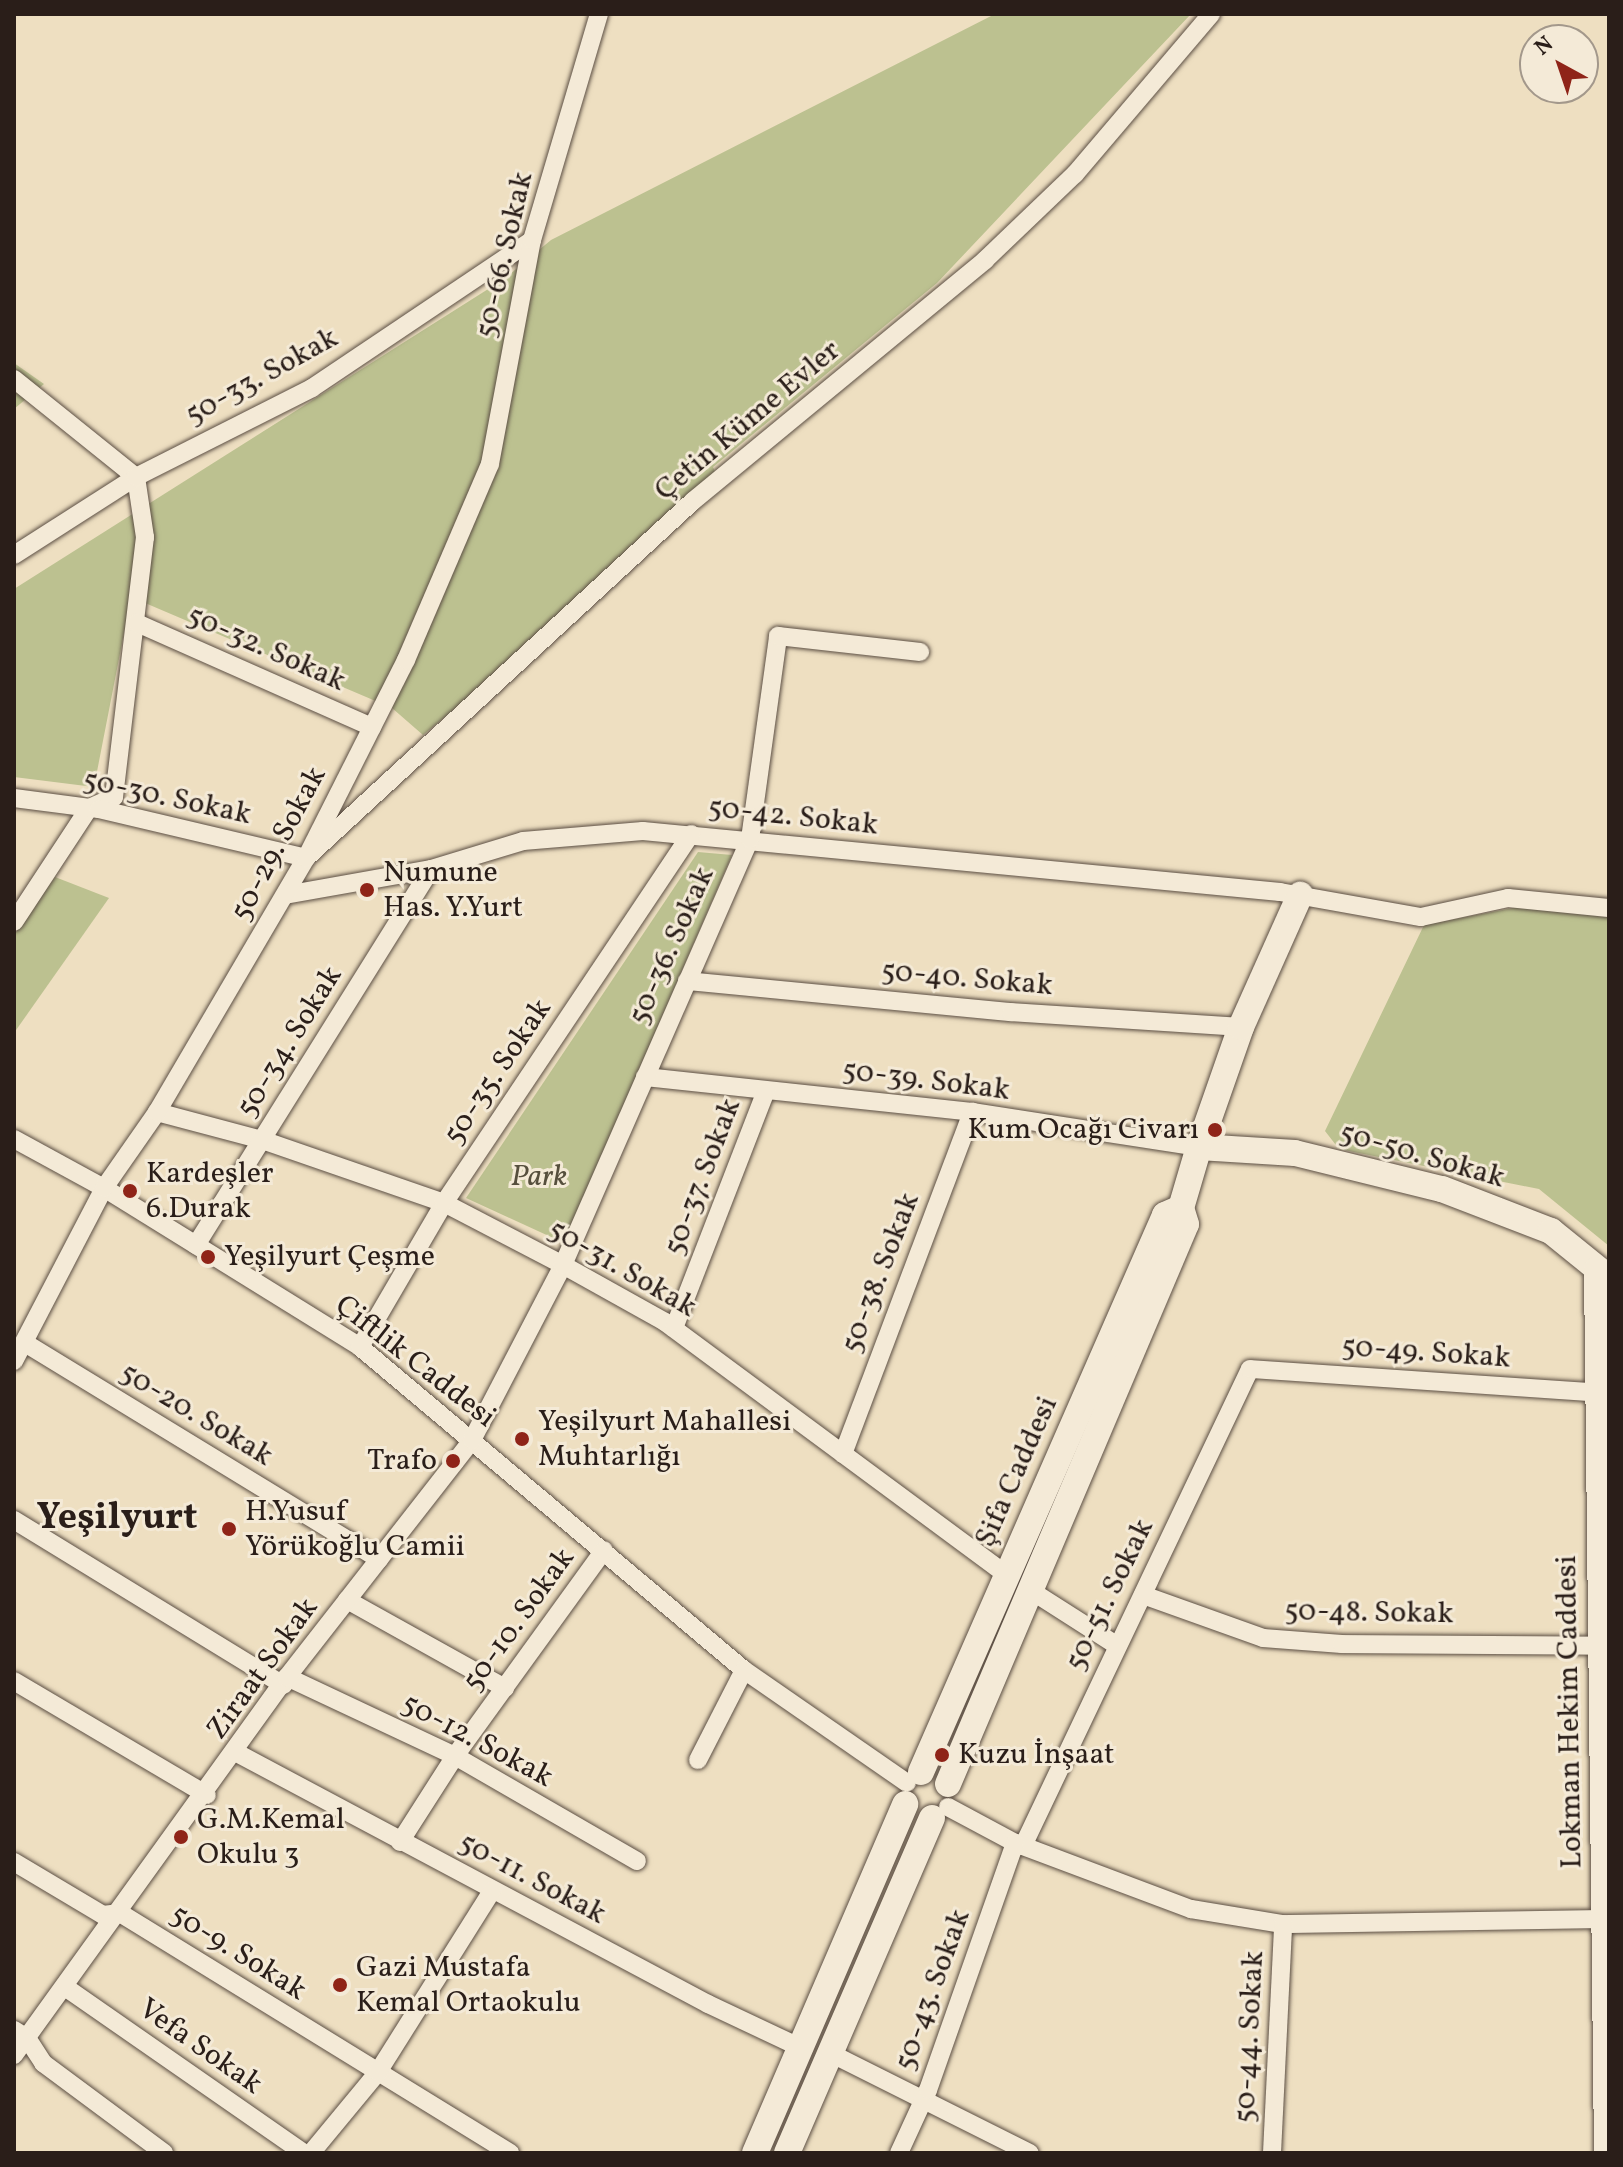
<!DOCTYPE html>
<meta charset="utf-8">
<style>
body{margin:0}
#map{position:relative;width:1623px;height:2167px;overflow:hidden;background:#eedfc1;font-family:Vollkorn,serif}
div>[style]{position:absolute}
.green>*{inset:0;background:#bcc190}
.roads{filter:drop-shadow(0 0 2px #5b4e43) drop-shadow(0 0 2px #5b4e43)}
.street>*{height:18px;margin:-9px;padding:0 9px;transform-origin:9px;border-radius:9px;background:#f4ead7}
.secondary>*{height:26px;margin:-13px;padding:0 13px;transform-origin:13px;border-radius:13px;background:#f4ead7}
.dots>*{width:22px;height:22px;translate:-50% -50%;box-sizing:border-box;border:4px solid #f4ead7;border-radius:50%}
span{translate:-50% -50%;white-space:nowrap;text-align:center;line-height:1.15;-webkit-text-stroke:6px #f4ead7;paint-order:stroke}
.street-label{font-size:30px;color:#2a1e19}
.poi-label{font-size:30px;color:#2a1e19}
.left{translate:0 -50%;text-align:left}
.right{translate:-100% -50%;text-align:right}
.park-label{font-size:30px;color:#564f3d;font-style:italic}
.district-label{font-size:38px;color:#2a1e19;font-weight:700}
.frame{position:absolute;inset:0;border:16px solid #2a1e19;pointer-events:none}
.north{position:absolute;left:1519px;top:24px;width:80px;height:80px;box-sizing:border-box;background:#f4ead7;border:2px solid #a3988b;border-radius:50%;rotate:320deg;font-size:22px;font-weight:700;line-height:32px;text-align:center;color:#2a1e19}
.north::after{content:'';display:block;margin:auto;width:28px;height:36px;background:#8f2418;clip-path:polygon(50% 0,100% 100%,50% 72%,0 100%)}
</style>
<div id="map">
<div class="green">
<div style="clip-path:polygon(995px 14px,1191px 14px,937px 283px,713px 467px,722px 488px,423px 735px,392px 708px,131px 597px,94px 787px,14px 777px,14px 589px,504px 279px,551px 240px)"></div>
<div style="clip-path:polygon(14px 363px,44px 384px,14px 409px)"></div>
<div style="clip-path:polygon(698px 852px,732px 855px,564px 1243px,466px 1198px)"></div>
<div style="clip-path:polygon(55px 877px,109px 898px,14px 1033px,14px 935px)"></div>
<div style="clip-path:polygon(1534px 904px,1609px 913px,1609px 1246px,1539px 1189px,1339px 1149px,1325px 1131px,1424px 925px)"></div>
</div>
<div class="roads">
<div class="street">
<div style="left:14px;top:379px;width:156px;rotate:38.8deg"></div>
<div style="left:136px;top:477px;width:61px;rotate:81.5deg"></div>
<div style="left:145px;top:537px;width:262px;rotate:96.8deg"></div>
<div style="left:114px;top:797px;width:27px;rotate:156deg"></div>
<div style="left:89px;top:808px;width:136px;rotate:123.3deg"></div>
<div style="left:14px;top:555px;width:145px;rotate:-32.6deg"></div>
<div style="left:136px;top:477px;width:197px;rotate:-26.8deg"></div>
<div style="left:312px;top:388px;width:265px;rotate:-33.9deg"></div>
<div style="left:137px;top:623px;width:257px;rotate:23.9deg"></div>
<div style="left:14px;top:798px;width:86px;rotate:7.4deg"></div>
<div style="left:99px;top:809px;width:213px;rotate:13.3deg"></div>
<div style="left:306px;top:858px;width:527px;rotate:-42.69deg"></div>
<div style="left:693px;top:501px;width:379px;rotate:-39.5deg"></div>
<div style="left:985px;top:260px;width:124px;rotate:-43.7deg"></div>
<div style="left:1075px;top:174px;width:210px;rotate:-49.6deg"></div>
<div style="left:285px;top:895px;width:148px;rotate:-10.1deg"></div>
<div style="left:431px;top:869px;width:96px;rotate:-16.9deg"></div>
<div style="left:523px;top:841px;width:120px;rotate:-4.8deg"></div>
<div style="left:643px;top:831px;width:640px;rotate:5.47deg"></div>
<div style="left:1280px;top:892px;width:143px;rotate:10.1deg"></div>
<div style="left:1421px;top:917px;width:89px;rotate:-12.3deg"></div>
<div style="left:1508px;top:898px;width:101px;rotate:5.7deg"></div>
<div style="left:687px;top:981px;width:325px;rotate:5.5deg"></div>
<div style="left:1011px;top:1012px;width:230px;rotate:3.7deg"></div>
<div style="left:645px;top:1077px;width:329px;rotate:6.1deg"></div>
<div style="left:972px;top:1112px;width:230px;rotate:8.8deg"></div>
<div style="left:157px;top:1112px;width:109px;rotate:14.9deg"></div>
<div style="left:262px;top:1140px;width:193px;rotate:19.1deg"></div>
<div style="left:444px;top:1203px;width:134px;rotate:27.5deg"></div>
<div style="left:563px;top:1265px;width:117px;rotate:29.2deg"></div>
<div style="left:665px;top:1322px;width:425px;rotate:36.5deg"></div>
<div style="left:14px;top:1139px;width:102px;rotate:28.6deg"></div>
<div style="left:104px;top:1188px;width:301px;rotate:31.8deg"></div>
<div style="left:360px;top:1347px;width:502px;rotate:40.07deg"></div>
<div style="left:744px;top:1670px;width:198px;rotate:34.7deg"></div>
<div style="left:196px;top:1245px;width:443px;rotate:-58deg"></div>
<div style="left:674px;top:1328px;width:254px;rotate:-68.8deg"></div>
<div style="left:25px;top:1343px;width:415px;rotate:31.4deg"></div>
<div style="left:360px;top:1347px;width:167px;rotate:-59.7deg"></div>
<div style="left:444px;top:1203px;width:444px;rotate:-56.2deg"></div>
<div style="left:14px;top:1361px;width:195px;rotate:-62.5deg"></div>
<div style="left:104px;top:1188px;width:93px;rotate:-55.1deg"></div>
<div style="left:157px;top:1112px;width:294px;rotate:-59.6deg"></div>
<div style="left:306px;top:858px;width:222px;rotate:-63.2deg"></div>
<div style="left:406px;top:660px;width:213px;rotate:-66.8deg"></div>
<div style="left:490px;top:464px;width:228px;rotate:-79.4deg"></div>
<div style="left:532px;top:240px;width:236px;rotate:-73.5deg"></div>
<div style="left:843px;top:1454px;width:366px;rotate:-69.3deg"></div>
<div style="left:14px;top:1520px;width:316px;rotate:31.5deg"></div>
<div style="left:1030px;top:1590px;width:102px;rotate:32.6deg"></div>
<div style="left:1143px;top:1595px;width:127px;rotate:19.7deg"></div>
<div style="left:1263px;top:1638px;width:79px;rotate:4.3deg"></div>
<div style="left:1342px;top:1644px;width:259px;rotate:0.4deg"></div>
<div style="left:347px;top:1600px;width:181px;rotate:29.1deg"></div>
<div style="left:287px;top:1677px;width:186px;rotate:25.2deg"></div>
<div style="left:455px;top:1756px;width:210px;rotate:30deg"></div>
<div style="left:14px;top:1681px;width:224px;rotate:30.6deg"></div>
<div style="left:237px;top:1753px;width:534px;rotate:28.05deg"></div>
<div style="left:708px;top:2004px;width:105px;rotate:25.3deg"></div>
<div style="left:698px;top:1760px;width:101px;rotate:-62.9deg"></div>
<div style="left:948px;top:1807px;width:76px;rotate:28.2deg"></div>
<div style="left:1015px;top:1843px;width:188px;rotate:20.6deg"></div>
<div style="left:1191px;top:1909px;width:93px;rotate:9.3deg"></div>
<div style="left:1283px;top:1924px;width:326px;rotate:-0.9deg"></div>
<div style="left:400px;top:1842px;width:102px;rotate:-57.4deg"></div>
<div style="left:455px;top:1756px;width:254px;rotate:-54.1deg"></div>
<div style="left:1023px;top:1846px;width:528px;rotate:-64.55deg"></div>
<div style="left:1250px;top:1369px;width:349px;rotate:3.9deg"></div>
<div style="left:14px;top:1862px;width:104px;rotate:30.8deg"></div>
<div style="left:103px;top:1915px;width:17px;rotate:-7deg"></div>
<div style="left:120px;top:1913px;width:458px;rotate:31.6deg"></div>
<div style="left:65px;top:1987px;width:291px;rotate:34.8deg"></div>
<div style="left:14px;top:2030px;width:15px;rotate:32deg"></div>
<div style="left:27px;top:2038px;width:30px;rotate:57deg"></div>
<div style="left:43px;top:2063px;width:151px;rotate:36.6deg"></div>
<div style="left:832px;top:2054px;width:221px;rotate:26.6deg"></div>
<div style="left:14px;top:2055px;width:466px;rotate:-54.2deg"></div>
<div style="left:287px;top:1677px;width:301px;rotate:-52deg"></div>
<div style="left:472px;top:1440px;width:197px;rotate:-62.5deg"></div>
<div style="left:563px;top:1265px;width:465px;rotate:-66.3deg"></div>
<div style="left:750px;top:839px;width:205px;rotate:-82.1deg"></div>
<div style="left:778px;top:636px;width:143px;rotate:6.4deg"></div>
<div style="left:311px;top:2153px;width:105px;rotate:-50.4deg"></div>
<div style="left:378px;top:2072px;width:214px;rotate:-57.8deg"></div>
<div style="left:899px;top:2153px;width:69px;rotate:-65.3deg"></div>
<div style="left:928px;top:2090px;width:262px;rotate:-70.6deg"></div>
<div style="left:1272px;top:2153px;width:229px;rotate:-87.2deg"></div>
</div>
<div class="secondary">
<div style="left:1199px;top:1147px;width:96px;rotate:3.6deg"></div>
<div style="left:1295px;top:1153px;width:151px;rotate:13.8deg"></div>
<div style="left:1442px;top:1189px;width:117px;rotate:21.1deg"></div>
<div style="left:1551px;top:1231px;width:75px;rotate:39deg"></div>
<div style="left:1597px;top:1270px;width:883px;rotate:89.35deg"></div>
<div style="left:921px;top:1772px;width:608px;rotate:-66.34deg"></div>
<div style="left:1165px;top:1215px;width:17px;rotate:-24deg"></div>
<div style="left:948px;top:1784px;width:608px;rotate:-66.97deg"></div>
<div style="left:1186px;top:1224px;width:17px;rotate:-107deg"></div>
<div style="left:1181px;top:1208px;width:64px;rotate:-73.6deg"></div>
<div style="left:1199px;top:1147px;width:127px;rotate:-70.7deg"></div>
<div style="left:1241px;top:1027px;width:145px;rotate:-65.9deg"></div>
<div style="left:755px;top:2153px;width:380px;rotate:-66.7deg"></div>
<div style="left:787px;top:2153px;width:365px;rotate:-66.6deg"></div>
</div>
</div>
<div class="dots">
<div style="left:367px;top:890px;background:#8f2418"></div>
<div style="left:1215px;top:1130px;background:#8f2418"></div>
<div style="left:130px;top:1191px;background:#8f2418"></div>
<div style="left:208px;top:1257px;background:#8f2418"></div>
<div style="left:522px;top:1439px;background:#8f2418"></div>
<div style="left:453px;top:1461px;background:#8f2418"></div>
<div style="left:229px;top:1529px;background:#8f2418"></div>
<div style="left:942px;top:1755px;background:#8f2418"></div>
<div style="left:181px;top:1837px;background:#8f2418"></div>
<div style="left:340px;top:1985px;background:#8f2418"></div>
</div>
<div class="street-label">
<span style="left:505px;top:255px;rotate:-77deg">50-66. Sokak</span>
<span style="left:262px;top:377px;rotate:-29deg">50-33. Sokak</span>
<span style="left:748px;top:421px;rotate:-40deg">Çetin Küme Evler</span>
<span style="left:266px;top:649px;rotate:24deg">50-32. Sokak</span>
<span style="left:167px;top:798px;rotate:12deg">50-30. Sokak</span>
<span style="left:793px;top:817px;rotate:6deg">50-42. Sokak</span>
<span style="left:279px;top:844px;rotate:-62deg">50-29. Sokak</span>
<span style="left:672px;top:946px;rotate:-66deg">50-36. Sokak</span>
<span style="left:967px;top:979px;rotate:5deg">50-40. Sokak</span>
<span style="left:290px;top:1042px;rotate:-58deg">50-34. Sokak</span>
<span style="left:498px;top:1072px;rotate:-56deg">50-35. Sokak</span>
<span style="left:926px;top:1081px;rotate:7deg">50-39. Sokak</span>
<span style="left:1422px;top:1156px;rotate:16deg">50-50. Sokak</span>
<span style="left:703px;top:1177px;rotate:-69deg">50-37. Sokak</span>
<span style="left:622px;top:1269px;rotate:30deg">50-31. Sokak</span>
<span style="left:881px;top:1273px;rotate:-69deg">50-38. Sokak</span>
<span style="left:1426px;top:1353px;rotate:4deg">50-49. Sokak</span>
<span style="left:415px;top:1362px;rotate:38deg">Çiftlik Caddesi</span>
<span style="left:196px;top:1415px;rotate:31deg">50-20. Sokak</span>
<span style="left:1017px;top:1472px;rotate:-66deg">Şifa Caddesi</span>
<span style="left:1110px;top:1595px;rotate:-64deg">50-51. Sokak</span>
<span style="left:1369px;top:1613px;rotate:1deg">50-48. Sokak</span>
<span style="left:519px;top:1620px;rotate:-54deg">50-10. Sokak</span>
<span style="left:263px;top:1669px;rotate:-54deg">Ziraat Sokak</span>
<span style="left:1570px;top:1712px;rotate:-91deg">Lokman Hekim Caddesi</span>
<span style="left:477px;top:1741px;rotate:28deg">50-12. Sokak</span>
<span style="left:532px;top:1879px;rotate:28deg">50-11. Sokak</span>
<span style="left:238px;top:1953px;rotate:32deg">50-9. Sokak</span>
<span style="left:933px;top:1990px;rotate:-70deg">50-43. Sokak</span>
<span style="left:1250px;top:2037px;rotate:-87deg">50-44. Sokak</span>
<span style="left:200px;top:2047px;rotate:35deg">Vefa Sokak</span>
</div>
<div class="poi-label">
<span class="left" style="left:383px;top:890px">Numune<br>Has. Y.Yurt</span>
<span class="right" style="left:1199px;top:1130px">Kum Ocağı Civarı</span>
<span class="left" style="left:146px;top:1191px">Kardeşler<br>6.Durak</span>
<span class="left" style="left:224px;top:1257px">Yeşilyurt Çeşme</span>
<span class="left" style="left:538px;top:1439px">Yeşilyurt Mahallesi<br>Muhtarlığı</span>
<span class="right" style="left:437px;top:1461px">Trafo</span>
<span class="left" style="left:245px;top:1529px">H.Yusuf<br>Yörükoğlu Camii</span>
<span class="left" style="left:958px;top:1755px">Kuzu İnşaat</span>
<span class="left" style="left:197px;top:1837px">G.M.Kemal<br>Okulu 3</span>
<span class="left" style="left:356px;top:1985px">Gazi Mustafa<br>Kemal Ortaokulu</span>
</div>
<div class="park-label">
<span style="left:539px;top:1177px">Park</span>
</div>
<div class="district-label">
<span style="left:117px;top:1519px">Yeşilyurt</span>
</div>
<div class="frame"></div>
<div class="north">N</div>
</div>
